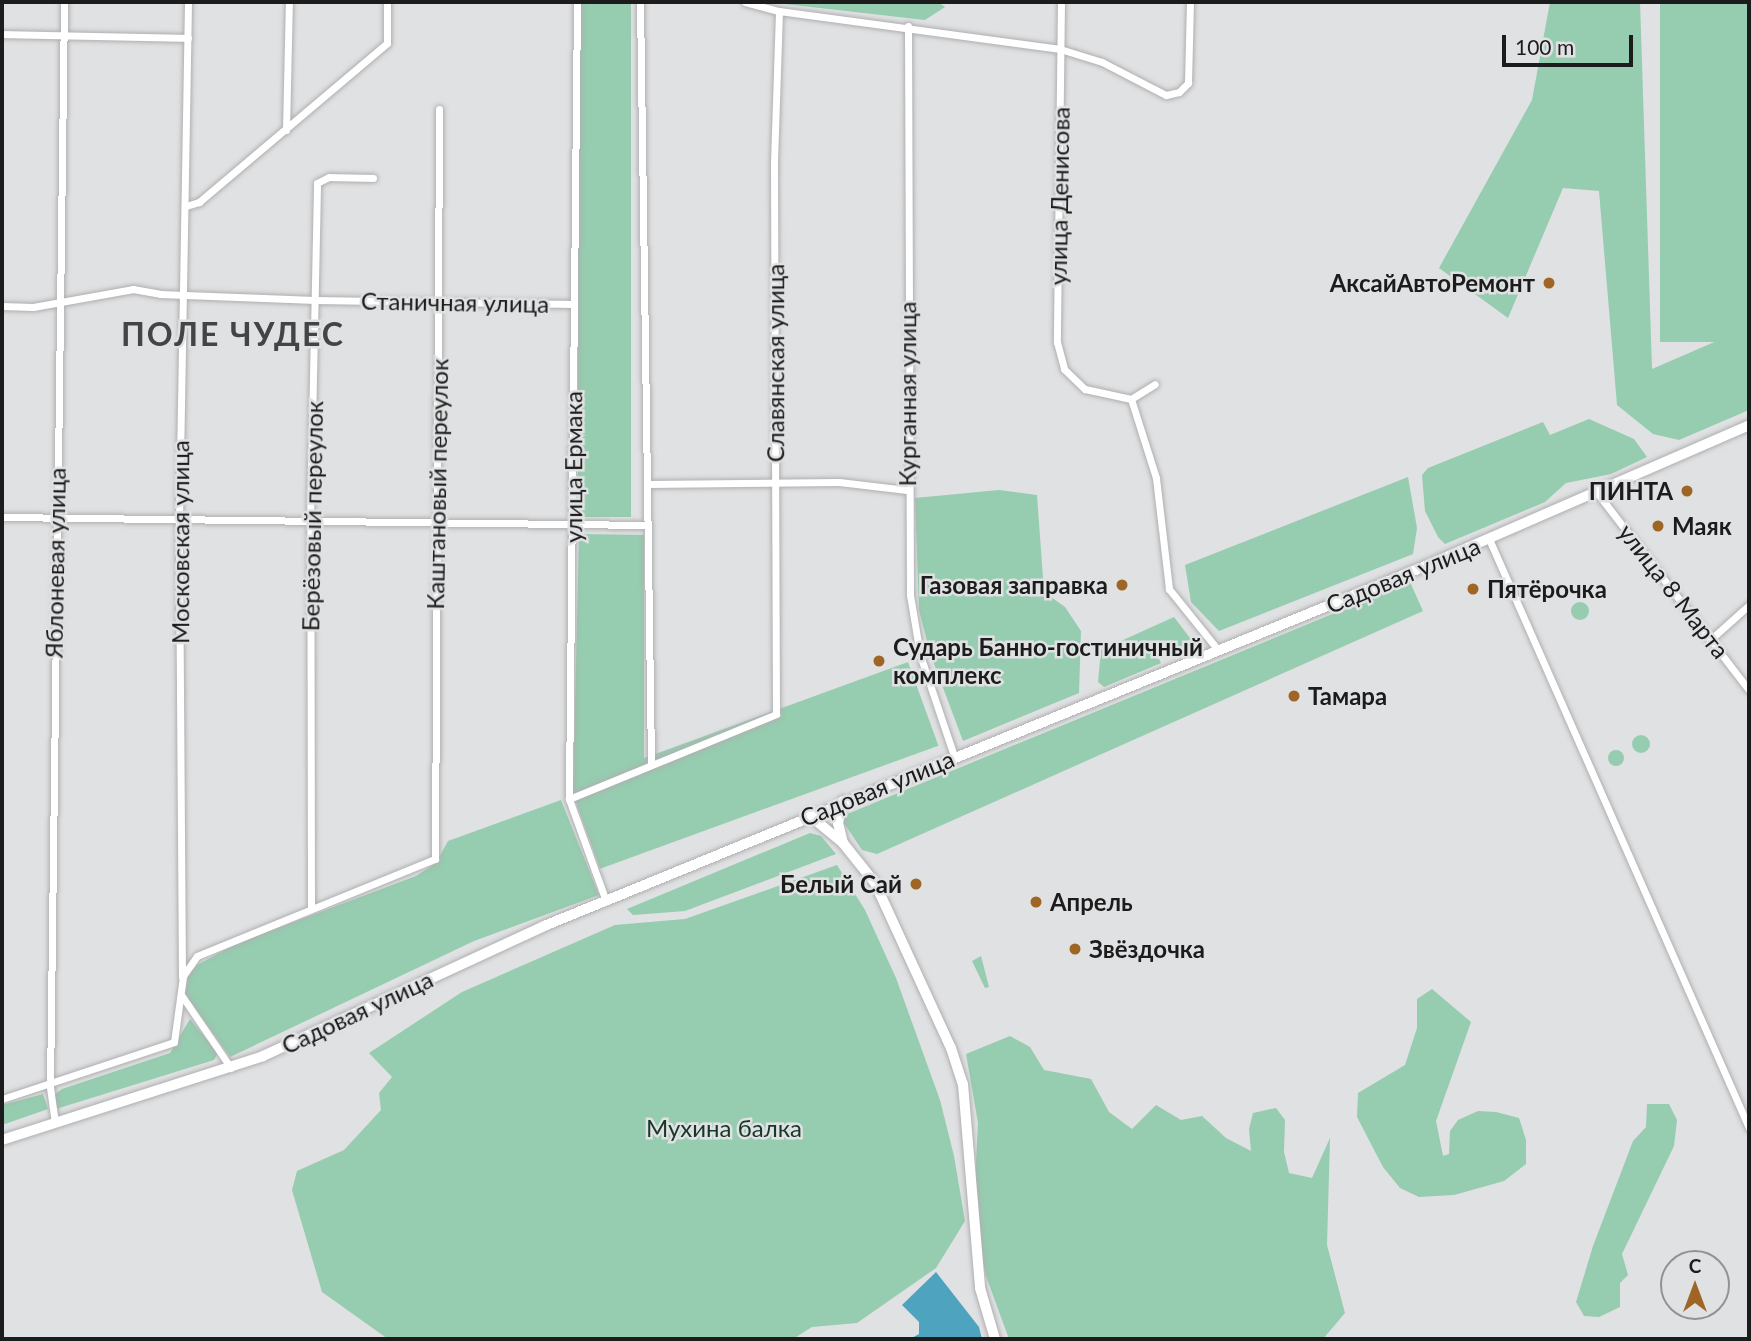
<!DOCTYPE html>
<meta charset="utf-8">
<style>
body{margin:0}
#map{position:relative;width:1751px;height:1341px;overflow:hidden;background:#e0e1e2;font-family:Lato,sans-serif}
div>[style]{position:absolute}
.green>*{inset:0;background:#96ccaf;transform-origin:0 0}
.round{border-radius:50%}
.water>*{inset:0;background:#4ea3be}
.roads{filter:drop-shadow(0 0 2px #afafb1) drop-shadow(0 0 2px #afafb1)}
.street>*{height:7px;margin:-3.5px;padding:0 3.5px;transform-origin:3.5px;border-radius:3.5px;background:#fff}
.secondary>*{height:10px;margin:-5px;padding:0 5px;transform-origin:5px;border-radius:5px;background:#fff}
.dots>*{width:19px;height:19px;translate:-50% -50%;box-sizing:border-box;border:4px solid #e0e1e2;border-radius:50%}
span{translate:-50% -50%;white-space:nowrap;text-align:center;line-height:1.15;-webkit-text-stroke:5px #e0e1e2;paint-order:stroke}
.street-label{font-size:24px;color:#1c1c1d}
.poi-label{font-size:24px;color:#1c1c1d;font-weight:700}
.right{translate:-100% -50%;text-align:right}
.left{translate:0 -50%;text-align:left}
.park-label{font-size:24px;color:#173828}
.district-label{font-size:32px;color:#434445;font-weight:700;letter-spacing:2px}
.frame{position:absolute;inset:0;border:4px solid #1c1c1d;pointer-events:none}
.north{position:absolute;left:1660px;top:1250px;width:70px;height:70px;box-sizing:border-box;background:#e0e1e2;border:2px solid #929293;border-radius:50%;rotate:0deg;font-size:19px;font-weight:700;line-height:28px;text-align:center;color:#1c1c1d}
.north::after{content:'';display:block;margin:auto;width:24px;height:32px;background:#9f6524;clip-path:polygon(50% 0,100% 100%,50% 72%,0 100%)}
.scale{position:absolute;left:1502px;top:35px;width:131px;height:32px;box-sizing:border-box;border:4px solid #1c1c1d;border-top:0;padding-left:9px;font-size:21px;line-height:24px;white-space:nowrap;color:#1c1c1d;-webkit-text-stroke:5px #e0e1e2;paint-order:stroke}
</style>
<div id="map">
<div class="green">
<div style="left:578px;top:2px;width:53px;height:515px"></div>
<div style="clip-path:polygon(767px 2px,938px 2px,945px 7px,925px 20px)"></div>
<div style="clip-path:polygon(1550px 2px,1640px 2px,1652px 369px,1749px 327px,1749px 410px,1679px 440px,1653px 434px,1617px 405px,1599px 191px,1563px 188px,1508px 318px,1439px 268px,1532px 100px)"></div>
<div style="left:1660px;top:2px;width:89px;height:340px"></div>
<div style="clip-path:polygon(1589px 419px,1634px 439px,1647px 457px,1611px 474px,1566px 483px,1545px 502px,1445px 544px,1438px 537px,1425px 511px,1422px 475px,1428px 468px,1543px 422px,1550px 435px)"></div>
<div style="clip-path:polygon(1408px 477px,1417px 528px,1413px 554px,1219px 631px,1191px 602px,1185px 565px)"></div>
<div style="clip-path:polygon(999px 490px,1037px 495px,1044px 592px,1065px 607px,1081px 631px,1079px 693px,963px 741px,930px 653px,919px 610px,915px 498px)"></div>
<div style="clip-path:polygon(579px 534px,644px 535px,644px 760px,573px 794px)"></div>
<div style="clip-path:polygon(1410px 582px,1423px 611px,877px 854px,862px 850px,840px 817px)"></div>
<div class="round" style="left:1571px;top:602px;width:18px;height:18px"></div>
<div style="clip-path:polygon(1174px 617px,1196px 646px,1177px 656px,1172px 648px,1157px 655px,1161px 663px,1104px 687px,1098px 682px,1101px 650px)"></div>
<div style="left:908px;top:662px;width:89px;height:360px;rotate:70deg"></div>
<div class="round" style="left:1632px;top:735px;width:18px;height:18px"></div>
<div class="round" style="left:1608px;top:750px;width:16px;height:16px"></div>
<div style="clip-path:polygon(561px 800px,599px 895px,474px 941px,230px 1057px,185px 994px,188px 976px,197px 965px,238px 943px,416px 876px,436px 863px,448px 841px)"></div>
<div style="clip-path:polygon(810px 833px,821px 836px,836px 854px,685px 911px,633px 915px,627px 909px)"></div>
<div style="clip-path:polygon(837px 865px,865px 910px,896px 978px,940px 1100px,954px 1156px,965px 1221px,936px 1268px,857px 1323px,812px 1327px,793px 1339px,388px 1339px,322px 1292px,292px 1190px,297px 1171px,344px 1150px,381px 1110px,379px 1093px,392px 1077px,369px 1053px,462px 992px,615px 925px,685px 919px)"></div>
<div style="clip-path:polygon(981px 956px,989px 987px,985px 988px,972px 961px)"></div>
<div style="clip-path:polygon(1432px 989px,1471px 1022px,1436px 1121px,1443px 1156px,1449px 1154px,1450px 1131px,1458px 1120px,1478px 1111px,1496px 1112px,1519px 1118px,1526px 1140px,1526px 1164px,1504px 1181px,1454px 1195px,1419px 1197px,1400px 1188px,1383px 1167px,1357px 1117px,1358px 1093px,1405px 1065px,1417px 1028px,1417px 999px)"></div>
<div style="clip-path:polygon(190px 1019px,218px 1053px,214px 1060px,56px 1109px,55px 1094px,62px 1089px,170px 1053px)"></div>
<div style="clip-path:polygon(1010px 1036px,1030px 1047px,1044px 1070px,1091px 1079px,1109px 1112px,1132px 1129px,1156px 1105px,1181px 1120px,1202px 1116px,1226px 1138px,1251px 1151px,1249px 1129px,1253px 1113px,1276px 1108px,1285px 1120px,1284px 1152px,1289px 1173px,1312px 1178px,1330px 1138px,1327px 1245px,1345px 1313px,1323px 1339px,1009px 1339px,986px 1276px,973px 1221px,978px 1123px,966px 1054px)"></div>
<div style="clip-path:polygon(43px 1094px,48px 1109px,2px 1125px,2px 1105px)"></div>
<div style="clip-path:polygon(1647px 1104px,1669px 1104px,1677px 1120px,1674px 1146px,1622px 1254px,1628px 1275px,1620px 1283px,1620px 1307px,1599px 1317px,1584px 1316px,1576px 1302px,1593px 1246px,1633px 1141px,1646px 1127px)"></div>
</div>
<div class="water">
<div style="clip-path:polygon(936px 1272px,979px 1327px,982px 1339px,910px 1339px,919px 1334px,919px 1322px,902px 1305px)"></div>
</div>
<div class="roads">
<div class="street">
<div style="left:577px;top:2px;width:797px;rotate:90.58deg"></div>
<div style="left:569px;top:799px;width:109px;rotate:70.1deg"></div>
<div style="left:640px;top:2px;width:761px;rotate:89.17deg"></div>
<div style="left:745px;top:2px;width:35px;rotate:15deg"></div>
<div style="left:779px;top:11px;width:284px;rotate:7.7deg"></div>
<div style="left:1060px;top:49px;width:44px;rotate:17.2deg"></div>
<div style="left:1102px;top:62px;width:72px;rotate:27.3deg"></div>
<div style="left:1166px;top:95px;width:13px;rotate:-13deg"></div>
<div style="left:1179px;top:92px;width:13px;rotate:-45deg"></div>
<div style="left:1188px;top:83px;width:81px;rotate:-88.6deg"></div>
<div style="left:1061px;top:2px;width:340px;rotate:90.7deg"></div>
<div style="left:1057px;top:342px;width:28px;rotate:75deg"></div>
<div style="left:1064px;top:369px;width:29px;rotate:44deg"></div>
<div style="left:1085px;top:389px;width:47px;rotate:12.3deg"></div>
<div style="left:1131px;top:399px;width:28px;rotate:-32deg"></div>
<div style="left:908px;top:26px;width:569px;rotate:89.8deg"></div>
<div style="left:910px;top:595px;width:61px;rotate:80.5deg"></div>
<div style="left:920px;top:655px;width:107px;rotate:71.4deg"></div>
<div style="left:2px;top:34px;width:186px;rotate:1.2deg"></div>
<div style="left:286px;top:130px;width:128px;rotate:-88.7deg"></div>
<div style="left:186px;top:206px;width:14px;rotate:-17deg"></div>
<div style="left:199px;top:202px;width:246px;rotate:-40.2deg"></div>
<div style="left:387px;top:43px;width:41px;rotate:-90deg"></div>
<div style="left:2px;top:306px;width:31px;rotate:2deg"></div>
<div style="left:33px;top:307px;width:102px;rotate:-10.2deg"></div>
<div style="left:133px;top:289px;width:27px;rotate:10deg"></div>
<div style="left:160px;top:294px;width:155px;rotate:2.2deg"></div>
<div style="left:315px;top:300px;width:259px;rotate:0.9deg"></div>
<div style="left:1131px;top:399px;width:83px;rotate:72.4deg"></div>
<div style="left:1156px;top:478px;width:112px;rotate:83.3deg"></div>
<div style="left:1169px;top:589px;width:78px;rotate:51.2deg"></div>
<div style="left:647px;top:484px;width:192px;rotate:-0.6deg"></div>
<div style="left:839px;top:482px;width:68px;rotate:6.7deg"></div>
<div style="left:1598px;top:494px;width:247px;rotate:52.4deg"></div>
<div style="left:2px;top:517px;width:643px;rotate:0.71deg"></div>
<div style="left:1489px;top:539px;width:644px;rotate:66.18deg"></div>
<div style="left:1711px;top:639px;width:51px;rotate:-41.8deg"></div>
<div style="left:569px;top:799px;width:224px;rotate:-22.3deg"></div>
<div style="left:776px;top:714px;width:552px;rotate:-90.21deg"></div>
<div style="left:774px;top:162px;width:151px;rotate:-88.1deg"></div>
<div style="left:311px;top:908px;width:387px;rotate:-90.1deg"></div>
<div style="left:310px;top:521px;width:338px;rotate:-88.8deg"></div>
<div style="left:317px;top:183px;width:13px;rotate:-27deg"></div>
<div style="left:329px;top:177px;width:44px;rotate:1.3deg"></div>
<div style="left:182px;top:977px;width:458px;rotate:-90.4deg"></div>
<div style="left:179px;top:519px;width:517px;rotate:-89deg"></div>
<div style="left:182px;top:996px;width:87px;rotate:55.8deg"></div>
<div style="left:2px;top:1099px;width:181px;rotate:-18.3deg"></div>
<div style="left:174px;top:1042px;width:67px;rotate:-82.2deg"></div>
<div style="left:183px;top:976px;width:24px;rotate:-55deg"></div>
<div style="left:197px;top:956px;width:257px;rotate:-22.2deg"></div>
<div style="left:435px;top:859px;width:750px;rotate:-89.69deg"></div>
<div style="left:55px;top:1123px;width:36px;rotate:-98deg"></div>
<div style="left:50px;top:1087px;width:1085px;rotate:-89.26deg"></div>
</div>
<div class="secondary">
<div style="left:843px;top:801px;width:23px;rotate:103deg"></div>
<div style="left:838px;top:823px;width:21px;rotate:76deg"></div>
<div style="left:809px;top:815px;width:44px;rotate:39.5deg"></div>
<div style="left:843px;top:843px;width:51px;rotate:51.3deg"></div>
<div style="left:875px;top:883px;width:182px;rotate:65.3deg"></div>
<div style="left:951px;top:1048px;width:38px;rotate:72deg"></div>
<div style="left:963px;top:1084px;width:205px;rotate:85.2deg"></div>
<div style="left:980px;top:1288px;width:53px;rotate:73.6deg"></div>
<div style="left:2px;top:1140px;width:274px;rotate:-17.8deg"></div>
<div style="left:263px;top:1056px;width:310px;rotate:-24.8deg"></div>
<div style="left:544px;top:926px;width:957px;rotate:-22.22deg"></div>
<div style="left:1430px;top:564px;width:348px;rotate:-23.5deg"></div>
</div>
</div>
<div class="dots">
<div style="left:1549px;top:283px;background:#9f6524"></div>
<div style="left:1687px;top:491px;background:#9f6524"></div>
<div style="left:1658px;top:526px;background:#9f6524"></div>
<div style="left:1122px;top:585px;background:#9f6524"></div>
<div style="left:1473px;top:589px;background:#9f6524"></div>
<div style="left:879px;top:661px;background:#9f6524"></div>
<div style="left:1294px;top:696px;background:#9f6524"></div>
<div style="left:916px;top:884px;background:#9f6524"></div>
<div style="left:1036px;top:902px;background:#9f6524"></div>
<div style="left:1075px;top:949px;background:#9f6524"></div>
</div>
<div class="street-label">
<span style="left:1059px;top:196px;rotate:-89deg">улица Денисова</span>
<span style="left:455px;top:302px;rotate:1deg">Станичная улица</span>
<span style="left:775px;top:363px;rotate:-90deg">Славянская улица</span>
<span style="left:907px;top:394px;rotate:-90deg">Курганная улица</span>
<span style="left:573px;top:467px;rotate:-90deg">улица Ермака</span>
<span style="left:437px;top:484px;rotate:-89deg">Каштановый переулок</span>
<span style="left:312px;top:516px;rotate:-89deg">Берёзовый переулок</span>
<span style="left:180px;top:542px;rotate:-90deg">Московская улица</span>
<span style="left:55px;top:563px;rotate:-89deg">Яблоневая улица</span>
<span style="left:1403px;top:575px;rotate:-22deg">Садовая улица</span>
<span style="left:1674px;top:591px;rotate:52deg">улица 8 Марта</span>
<span style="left:877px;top:788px;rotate:-22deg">Садовая улица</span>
<span style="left:357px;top:1012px;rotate:-25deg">Садовая улица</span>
</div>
<div class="poi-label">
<span class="right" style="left:1535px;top:283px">АксайАвтоРемонт</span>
<span class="right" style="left:1673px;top:491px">ПИНТА</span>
<span class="left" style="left:1672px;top:526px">Маяк</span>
<span class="right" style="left:1108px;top:585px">Газовая заправка</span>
<span class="left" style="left:1487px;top:589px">Пятёрочка</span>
<span class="left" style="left:893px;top:661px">Сударь Банно-гостиничный<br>комплекс</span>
<span class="left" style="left:1308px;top:696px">Тамара</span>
<span class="right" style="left:902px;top:884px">Белый Сай</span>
<span class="left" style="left:1050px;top:902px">Апрель</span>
<span class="left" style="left:1089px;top:949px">Звёздочка</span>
</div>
<div class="park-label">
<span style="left:724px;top:1128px">Мухина балка</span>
</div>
<div class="district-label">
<span style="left:233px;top:334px">ПОЛЕ ЧУДЕС</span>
</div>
<div class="frame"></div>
<div class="north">С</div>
<div class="scale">100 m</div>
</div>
